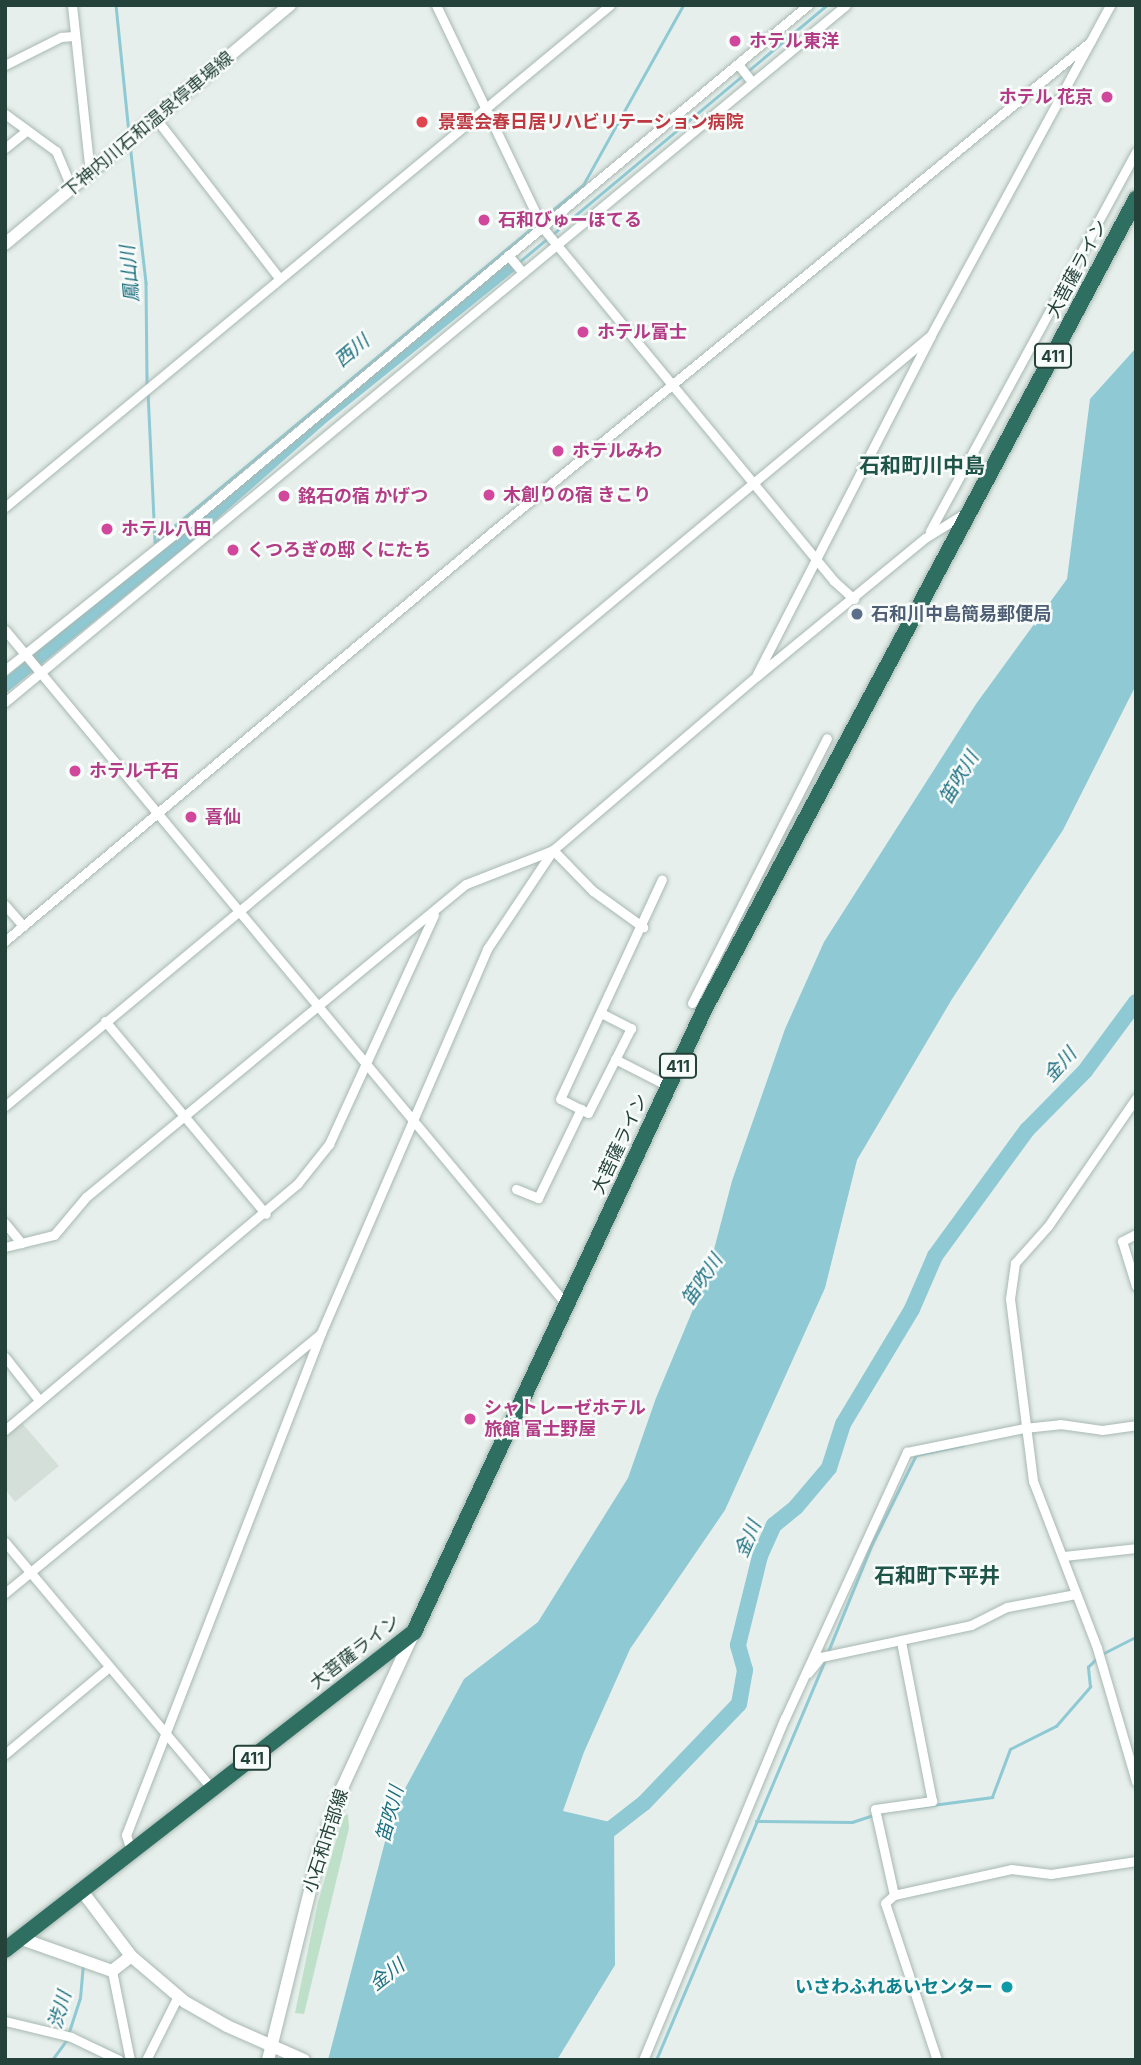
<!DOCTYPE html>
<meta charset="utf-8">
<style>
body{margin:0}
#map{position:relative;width:1141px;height:2065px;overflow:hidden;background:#e6efeb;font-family:Inter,"Noto Sans JP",sans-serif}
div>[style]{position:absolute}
.built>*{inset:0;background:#d4dfda}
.green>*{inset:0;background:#bfe0c8}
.water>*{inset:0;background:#8ec9d4}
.stream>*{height:2.5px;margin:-1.25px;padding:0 1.25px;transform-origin:1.25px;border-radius:1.25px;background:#8ec9d4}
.river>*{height:16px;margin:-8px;padding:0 8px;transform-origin:8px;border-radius:8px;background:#8ec9d4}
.roads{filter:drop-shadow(0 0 2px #a8b8b2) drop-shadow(0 0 2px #a8b8b2)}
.street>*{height:9px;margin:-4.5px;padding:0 4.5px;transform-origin:4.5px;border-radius:4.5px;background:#fff}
.secondary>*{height:12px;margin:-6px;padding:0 6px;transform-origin:6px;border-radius:6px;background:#fff}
.highway>*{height:16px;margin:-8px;padding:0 8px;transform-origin:8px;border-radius:8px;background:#2f6f62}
.dots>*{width:19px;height:19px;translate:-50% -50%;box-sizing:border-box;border:4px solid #f7fbf9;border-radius:50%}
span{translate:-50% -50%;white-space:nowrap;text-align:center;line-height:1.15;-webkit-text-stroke:5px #f7fbf9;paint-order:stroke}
.shield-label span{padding:2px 5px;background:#f7fbf9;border:2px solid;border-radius:5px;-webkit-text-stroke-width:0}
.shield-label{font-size:16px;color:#24423a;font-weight:700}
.hotel-label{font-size:18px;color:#b23c85;font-weight:700}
.left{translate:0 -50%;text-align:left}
.right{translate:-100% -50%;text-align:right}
.health-label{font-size:18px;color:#be3a42;font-weight:700}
.street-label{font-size:18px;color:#24423a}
.service-label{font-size:18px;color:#4e5e75;font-weight:700}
.culture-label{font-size:18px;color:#0d838f;font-weight:700}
.water-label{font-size:19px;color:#1c6f80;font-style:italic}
.quarter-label{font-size:21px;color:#1f5548;font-weight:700}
.frame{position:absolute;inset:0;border:7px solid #24423a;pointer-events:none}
</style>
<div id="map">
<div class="built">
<div style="clip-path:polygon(22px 1423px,59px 1466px,15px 1502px,5px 1489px,5px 1436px)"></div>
</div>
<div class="green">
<div style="clip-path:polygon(348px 1814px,349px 1828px,304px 2014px,295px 2013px,318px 1902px,343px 1817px)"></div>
</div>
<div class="water">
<div style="clip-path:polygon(509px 260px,517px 269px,327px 422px,189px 544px,5px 694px,5px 678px)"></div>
<div style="clip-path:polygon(1136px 348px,1136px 685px,1063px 830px,952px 999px,857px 1160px,825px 1288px,725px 1510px,630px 1649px,584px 1752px,563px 1811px,614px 1823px,615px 1965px,557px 2060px,328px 2060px,393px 1811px,464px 1679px,538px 1622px,628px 1478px,656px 1398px,707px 1276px,732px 1181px,785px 1029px,824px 942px,976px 704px,1067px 579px,1090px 399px)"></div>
</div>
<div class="stream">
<div style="left:116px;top:5px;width:130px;rotate:84.2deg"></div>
<div style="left:130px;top:144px;width:140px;rotate:83.4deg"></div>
<div style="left:146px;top:283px;width:102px;rotate:89.4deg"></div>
<div style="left:542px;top:219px;width:53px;rotate:-39.7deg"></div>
<div style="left:583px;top:185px;width:206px;rotate:-60.9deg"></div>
<div style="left:553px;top:234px;width:357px;rotate:-39.9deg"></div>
<div style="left:518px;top:263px;width:39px;rotate:-40deg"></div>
<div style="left:148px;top:392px;width:150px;rotate:87.3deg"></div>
<div style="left:155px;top:542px;width:496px;rotate:-39.8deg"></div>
<div style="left:827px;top:1654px;width:119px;rotate:-67.8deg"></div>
<div style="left:872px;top:1544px;width:99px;rotate:-63.7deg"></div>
<div style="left:916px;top:1455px;width:48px;rotate:-12deg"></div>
<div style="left:1102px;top:1654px;width:38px;rotate:-27deg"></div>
<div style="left:910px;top:1808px;width:83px;rotate:-7.6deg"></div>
<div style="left:992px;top:1797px;width:51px;rotate:-69.4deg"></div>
<div style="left:1010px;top:1749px;width:51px;rotate:-26.6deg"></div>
<div style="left:1056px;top:1726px;width:52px;rotate:-48.9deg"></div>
<div style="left:1090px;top:1687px;width:20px;rotate:-96deg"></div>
<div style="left:1088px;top:1667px;width:13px;rotate:-45deg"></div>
<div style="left:756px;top:1821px;width:96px;rotate:0.6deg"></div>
<div style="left:852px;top:1822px;width:22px;rotate:-18deg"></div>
<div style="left:52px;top:2060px;width:24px;rotate:-54deg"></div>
<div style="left:66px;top:2041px;width:45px;rotate:-72deg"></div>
<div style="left:80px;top:1998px;width:34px;rotate:-85deg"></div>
<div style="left:656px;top:2060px;width:434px;rotate:-67.1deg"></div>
</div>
<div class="river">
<div style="left:599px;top:1838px;width:57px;rotate:-37.9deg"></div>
<div style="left:644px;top:1803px;width:137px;rotate:-46.2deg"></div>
<div style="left:739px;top:1704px;width:35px;rotate:-80deg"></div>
<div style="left:745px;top:1670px;width:26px;rotate:-106deg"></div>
<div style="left:738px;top:1645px;width:92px;rotate:-76.1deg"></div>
<div style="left:760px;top:1556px;width:34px;rotate:-66deg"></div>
<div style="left:774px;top:1525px;width:28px;rotate:-39deg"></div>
<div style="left:796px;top:1507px;width:51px;rotate:-49.8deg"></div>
<div style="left:829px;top:1468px;width:46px;rotate:-72.3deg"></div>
<div style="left:843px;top:1424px;width:134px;rotate:-59deg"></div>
<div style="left:912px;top:1309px;width:58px;rotate:-66.5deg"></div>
<div style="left:935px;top:1256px;width:156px;rotate:-53.9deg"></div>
<div style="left:1027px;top:1130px;width:83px;rotate:-45.5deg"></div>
<div style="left:1085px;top:1071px;width:86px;rotate:-53.5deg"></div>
</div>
<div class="roads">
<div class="street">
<div style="left:72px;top:5px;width:170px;rotate:83.9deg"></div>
<div style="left:436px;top:5px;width:247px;rotate:64.4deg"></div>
<div style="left:543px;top:228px;width:457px;rotate:50.5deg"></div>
<div style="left:834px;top:581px;width:27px;rotate:42deg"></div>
<div style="left:738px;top:64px;width:23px;rotate:52deg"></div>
<div style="left:5px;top:65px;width:63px;rotate:-26.6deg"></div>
<div style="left:61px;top:37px;width:12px;rotate:-5deg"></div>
<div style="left:5px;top:114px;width:63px;rotate:36deg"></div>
<div style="left:56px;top:151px;width:41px;rotate:67.2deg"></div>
<div style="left:157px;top:120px;width:200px;rotate:52.3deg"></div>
<div style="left:5px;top:148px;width:28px;rotate:-39deg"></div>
<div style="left:508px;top:255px;width:23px;rotate:50deg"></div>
<div style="left:5px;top:507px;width:786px;rotate:-39.68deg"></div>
<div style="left:930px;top:531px;width:431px;rotate:-61.5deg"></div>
<div style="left:5px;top:630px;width:877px;rotate:50.23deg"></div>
<div style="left:5px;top:670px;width:232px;rotate:-38.7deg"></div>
<div style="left:186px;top:525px;width:811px;rotate:-39.9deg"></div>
<div style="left:757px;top:674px;width:381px;rotate:-62.8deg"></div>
<div style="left:931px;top:335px;width:375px;rotate:-61.5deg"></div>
<div style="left:5px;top:702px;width:1092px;rotate:-39.65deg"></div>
<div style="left:553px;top:850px;width:57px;rotate:45.7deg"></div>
<div style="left:593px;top:891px;width:62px;rotate:35.8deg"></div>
<div style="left:5px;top:905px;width:28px;rotate:49deg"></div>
<div style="left:5px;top:941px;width:635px;rotate:-40.01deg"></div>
<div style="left:491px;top:533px;width:775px;rotate:-39.34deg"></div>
<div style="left:692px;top:1003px;width:297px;rotate:-63deg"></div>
<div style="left:601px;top:1013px;width:34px;rotate:27deg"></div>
<div style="left:631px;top:1028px;width:95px;rotate:116.8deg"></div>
<div style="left:588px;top:1113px;width:31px;rotate:-153deg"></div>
<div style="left:560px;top:1099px;width:242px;rotate:-65.1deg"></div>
<div style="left:105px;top:1021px;width:251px;rotate:50.2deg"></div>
<div style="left:615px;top:1059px;width:59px;rotate:27deg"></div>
<div style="left:1136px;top:1098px;width:155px;rotate:124.5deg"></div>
<div style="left:1048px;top:1226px;width:50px;rotate:131.7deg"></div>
<div style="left:1015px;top:1263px;width:36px;rotate:98deg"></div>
<div style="left:1010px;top:1299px;width:183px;rotate:82.8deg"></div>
<div style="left:1033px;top:1481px;width:179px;rotate:69deg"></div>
<div style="left:1097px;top:1648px;width:139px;rotate:73.7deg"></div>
<div style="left:5px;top:1106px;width:1205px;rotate:-39.78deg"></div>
<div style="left:516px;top:1189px;width:24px;rotate:22deg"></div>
<div style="left:538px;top:1198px;width:99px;rotate:-64.2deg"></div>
<div style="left:5px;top:1223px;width:26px;rotate:51deg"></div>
<div style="left:21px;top:1243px;width:34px;rotate:-14deg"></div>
<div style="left:54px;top:1235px;width:50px;rotate:-49.9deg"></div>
<div style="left:86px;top:1197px;width:492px;rotate:-39.5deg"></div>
<div style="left:466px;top:884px;width:93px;rotate:-21.3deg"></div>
<div style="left:1136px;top:1234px;width:16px;rotate:153deg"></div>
<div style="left:1122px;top:1241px;width:47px;rotate:72.7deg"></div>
<div style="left:5px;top:1247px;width:16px;rotate:-14deg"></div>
<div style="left:5px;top:1357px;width:55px;rotate:51.7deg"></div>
<div style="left:5px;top:1430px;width:383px;rotate:-40.1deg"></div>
<div style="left:298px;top:1183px;width:50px;rotate:-51.5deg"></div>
<div style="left:329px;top:1144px;width:252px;rotate:-65.4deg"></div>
<div style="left:5px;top:1542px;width:322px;rotate:50deg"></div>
<div style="left:1064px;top:1556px;width:72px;rotate:-6.3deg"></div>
<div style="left:5px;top:1593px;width:408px;rotate:-39.4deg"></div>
<div style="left:808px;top:1673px;width:21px;rotate:-51deg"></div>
<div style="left:821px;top:1657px;width:153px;rotate:-12deg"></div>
<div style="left:971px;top:1625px;width:40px;rotate:-26.6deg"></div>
<div style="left:1007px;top:1607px;width:70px;rotate:-10.7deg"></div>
<div style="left:5px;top:1754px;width:136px;rotate:-39.9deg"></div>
<div style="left:131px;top:1851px;width:17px;rotate:-107deg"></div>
<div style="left:126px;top:1835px;width:539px;rotate:-68.77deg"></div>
<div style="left:321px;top:1333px;width:418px;rotate:-66.6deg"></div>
<div style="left:487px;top:949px;width:119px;rotate:-56.3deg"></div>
<div style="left:553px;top:850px;width:268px;rotate:-40.5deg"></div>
<div style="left:757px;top:676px;width:217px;rotate:-39.4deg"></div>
<div style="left:925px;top:538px;width:49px;rotate:-31.8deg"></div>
<div style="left:894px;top:1895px;width:88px;rotate:-102.5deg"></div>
<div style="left:875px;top:1809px;width:58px;rotate:-8deg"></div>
<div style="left:932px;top:1801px;width:163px;rotate:-101deg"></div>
<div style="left:112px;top:1971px;width:91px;rotate:78.6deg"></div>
<div style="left:5px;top:2021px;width:68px;rotate:13.6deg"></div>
<div style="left:71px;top:2037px;width:53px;rotate:25.6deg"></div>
<div style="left:146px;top:2060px;width:72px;rotate:-63.4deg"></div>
<div style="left:643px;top:2060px;width:370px;rotate:-67.5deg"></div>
<div style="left:785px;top:1718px;width:293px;rotate:-65.4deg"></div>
<div style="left:907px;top:1452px;width:119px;rotate:-11.6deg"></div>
<div style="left:1024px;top:1428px;width:36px;rotate:-6deg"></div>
<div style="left:1060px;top:1424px;width:42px;rotate:8.1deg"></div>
<div style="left:1102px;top:1430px;width:34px;rotate:-8deg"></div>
<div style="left:937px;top:2060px;width:165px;rotate:-108.3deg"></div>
<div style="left:885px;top:1903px;width:12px;rotate:-42deg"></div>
<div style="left:894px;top:1895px;width:120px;rotate:-12.5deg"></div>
<div style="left:1011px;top:1869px;width:40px;rotate:7.1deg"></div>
<div style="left:1051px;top:1874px;width:86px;rotate:-8.7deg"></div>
</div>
<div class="secondary">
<div style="left:5px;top:244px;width:372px;rotate:-40deg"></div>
<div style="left:82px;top:1891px;width:81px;rotate:53deg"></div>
<div style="left:131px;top:1956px;width:71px;rotate:40.4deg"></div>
<div style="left:185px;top:2002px;width:48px;rotate:29.7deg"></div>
<div style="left:227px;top:2026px;width:84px;rotate:23.8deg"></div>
<div style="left:22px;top:1939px;width:96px;rotate:19.6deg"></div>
<div style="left:112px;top:1971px;width:24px;rotate:-38deg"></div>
<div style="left:268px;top:2060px;width:208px;rotate:-76.1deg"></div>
<div style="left:318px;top:1858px;width:74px;rotate:-71.1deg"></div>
<div style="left:342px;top:1788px;width:170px;rotate:-65.2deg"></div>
</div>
<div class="highway">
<div style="left:5px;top:1950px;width:518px;rotate:-37.87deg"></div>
<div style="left:414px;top:1632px;width:689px;rotate:-65deg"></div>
<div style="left:705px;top:1008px;width:917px;rotate:-61.95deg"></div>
</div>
</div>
<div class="dots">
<div style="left:735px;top:41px;background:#d1479c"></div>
<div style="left:1107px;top:97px;background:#d1479c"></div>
<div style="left:422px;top:122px;background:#e0444e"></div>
<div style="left:484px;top:220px;background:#d1479c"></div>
<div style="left:583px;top:332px;background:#d1479c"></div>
<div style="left:558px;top:451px;background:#d1479c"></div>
<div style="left:489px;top:495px;background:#d1479c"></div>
<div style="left:284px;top:496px;background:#d1479c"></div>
<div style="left:107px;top:529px;background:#d1479c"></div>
<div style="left:233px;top:550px;background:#d1479c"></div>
<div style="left:857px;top:614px;background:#5c6f8a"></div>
<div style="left:75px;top:771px;background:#d1479c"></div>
<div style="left:191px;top:817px;background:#d1479c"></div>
<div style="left:470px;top:1419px;background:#d1479c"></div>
<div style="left:1007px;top:1987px;background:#0f9aa8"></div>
</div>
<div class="shield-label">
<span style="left:1053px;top:356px">411</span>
<span style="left:678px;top:1066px">411</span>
<span style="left:252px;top:1758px">411</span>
</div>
<div class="hotel-label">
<span class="left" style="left:749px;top:41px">ホテル東洋</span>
<span class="right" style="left:1093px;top:97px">ホテル 花京</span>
<span class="left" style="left:498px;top:220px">石和びゅーほてる</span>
<span class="left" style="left:597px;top:332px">ホテル富士</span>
<span class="left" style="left:572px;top:451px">ホテルみわ</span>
<span class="left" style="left:503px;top:495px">木創りの宿 きこり</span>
<span class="left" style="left:298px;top:496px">銘石の宿 かげつ</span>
<span class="left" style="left:121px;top:529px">ホテル八田</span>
<span class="left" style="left:247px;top:550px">くつろぎの邸 くにたち</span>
<span class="left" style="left:89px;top:771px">ホテル千石</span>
<span class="left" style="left:205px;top:817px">喜仙</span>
<span class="left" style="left:484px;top:1419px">シャトレーゼホテル<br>旅館 富士野屋</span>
</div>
<div class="health-label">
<span class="left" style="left:438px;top:122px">景雲会春日居リハビリテーション病院</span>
</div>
<div class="street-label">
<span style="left:148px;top:125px;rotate:-40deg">下神内川石和温泉停車場線</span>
<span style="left:1077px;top:269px;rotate:-62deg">大菩薩ライン</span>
<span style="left:620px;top:1144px;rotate:-65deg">大菩薩ライン</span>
<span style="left:355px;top:1652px;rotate:-38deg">大菩薩ライン</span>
<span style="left:326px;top:1841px;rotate:-72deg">小石和市部線</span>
</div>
<div class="service-label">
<span class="left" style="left:871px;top:614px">石和川中島簡易郵便局</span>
</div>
<div class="culture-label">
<span class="right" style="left:993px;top:1987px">いさわふれあいセンター</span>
</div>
<div class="water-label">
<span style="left:130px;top:274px;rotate:-95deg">鳳山川</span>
<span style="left:352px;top:351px;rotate:-40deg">西川</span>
<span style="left:959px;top:778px;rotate:-59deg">笛吹川</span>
<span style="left:1060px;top:1065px;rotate:-48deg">金川</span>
<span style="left:702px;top:1280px;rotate:-56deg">笛吹川</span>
<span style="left:748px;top:1539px;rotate:-67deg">金川</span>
<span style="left:390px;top:1814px;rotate:-75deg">笛吹川</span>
<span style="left:387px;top:1975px;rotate:-38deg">金川</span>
<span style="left:60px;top:2010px;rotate:-74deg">渋川</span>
</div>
<div class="quarter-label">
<span style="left:922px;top:466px">石和町川中島</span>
<span style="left:937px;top:1576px">石和町下平井</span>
</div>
<div class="frame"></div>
</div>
